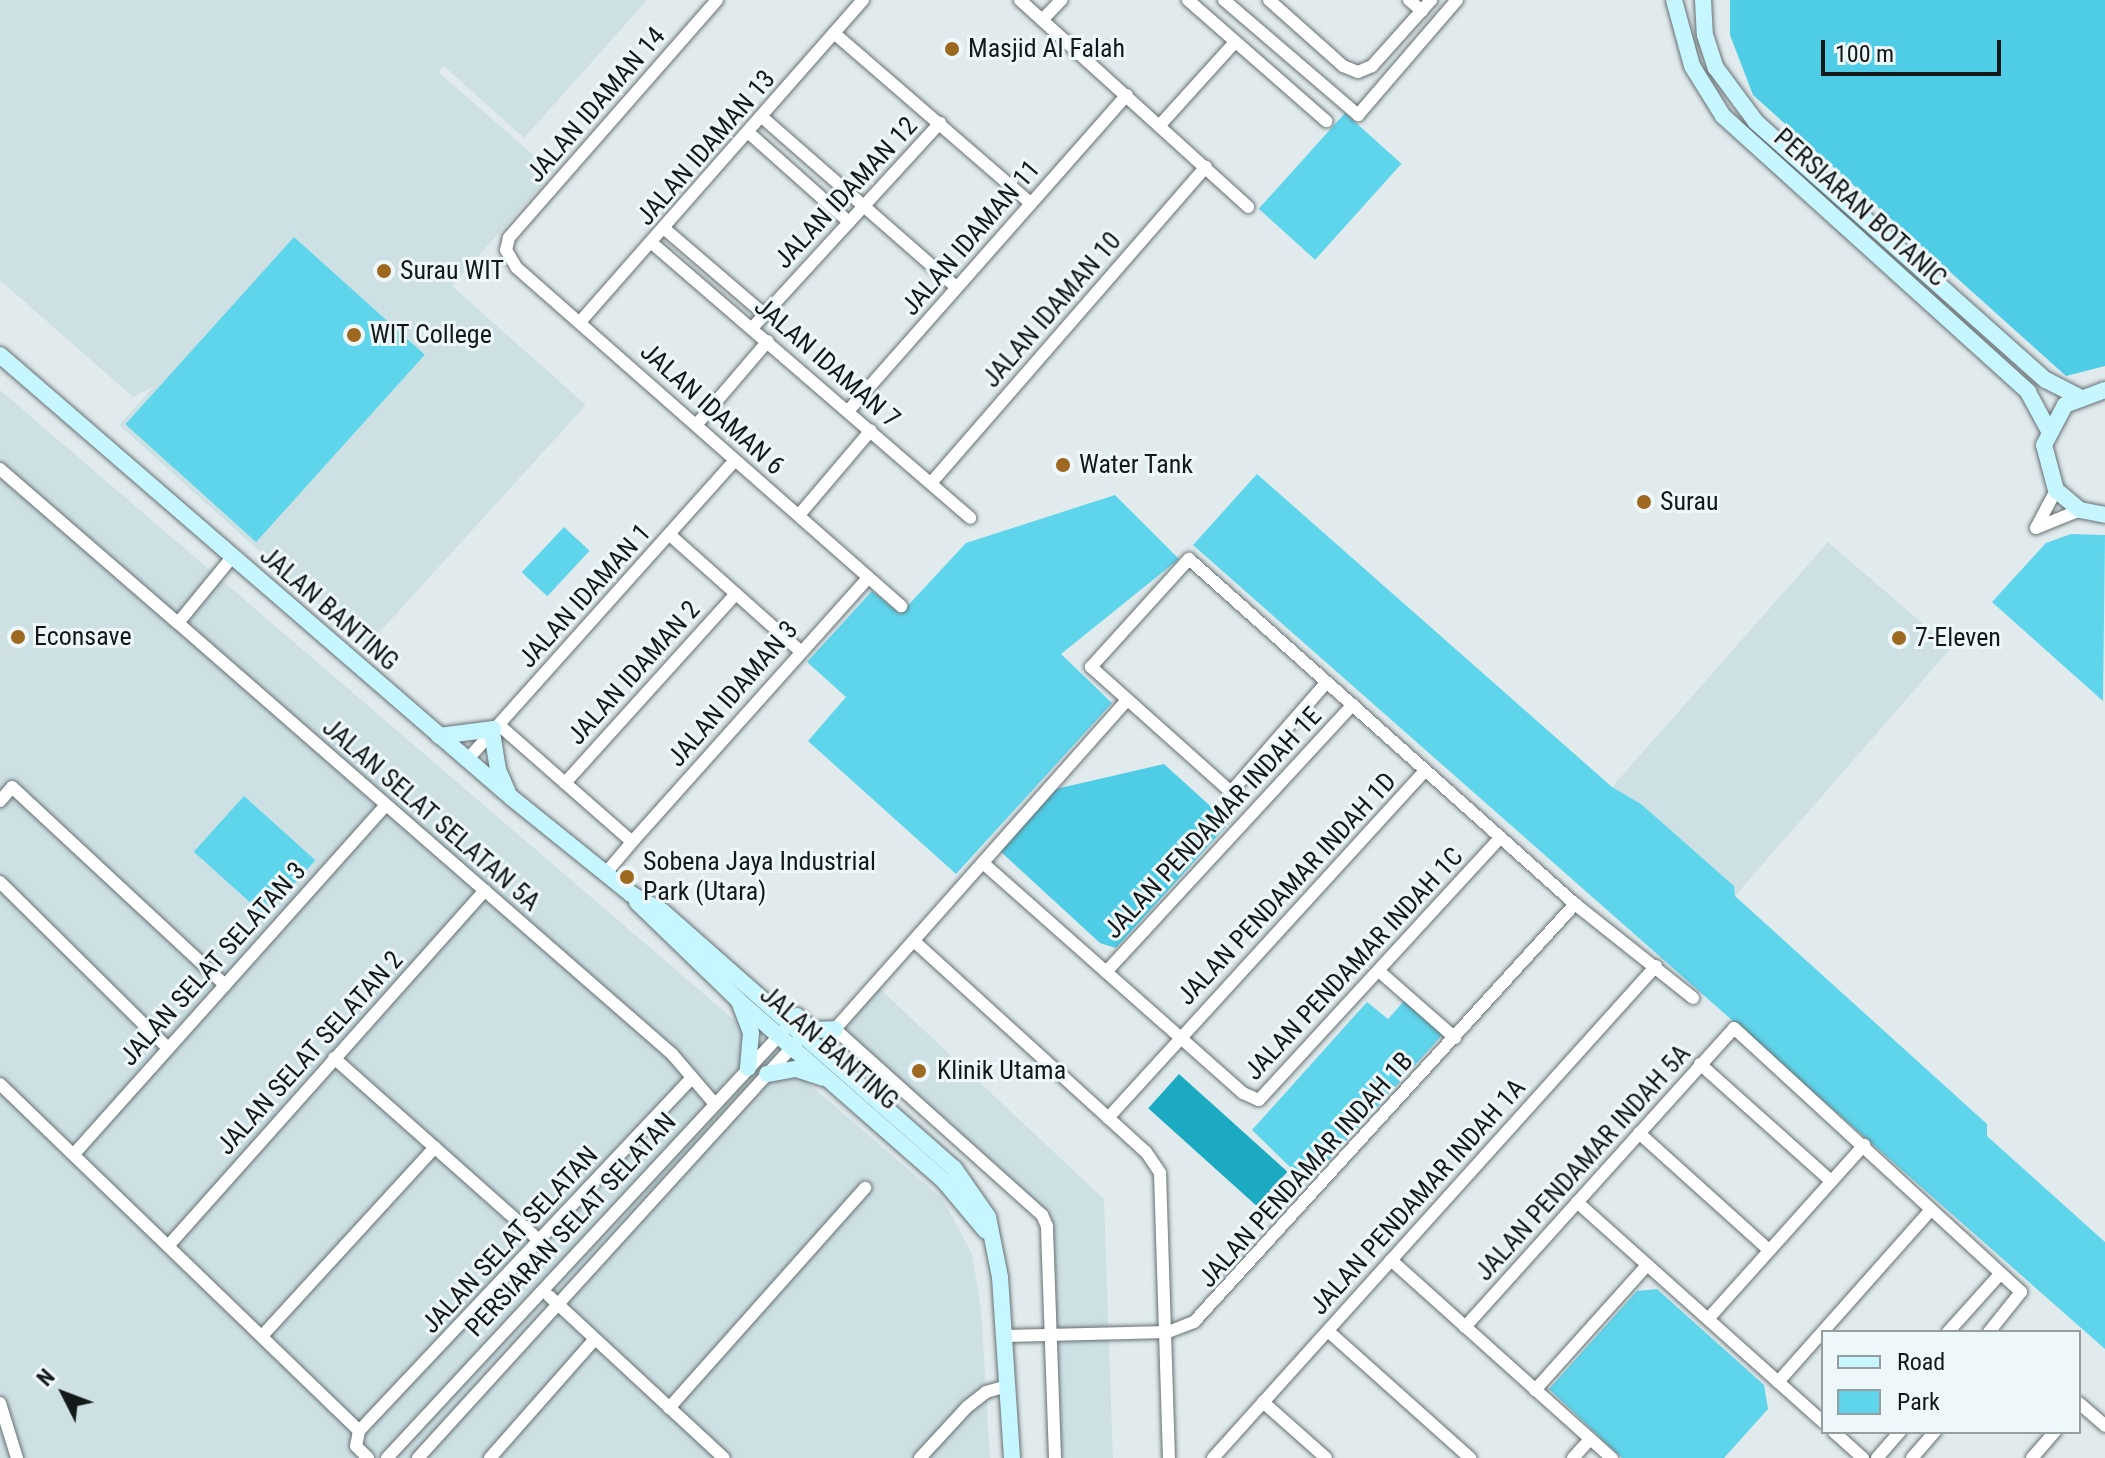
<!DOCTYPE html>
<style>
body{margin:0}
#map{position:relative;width:2105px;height:1458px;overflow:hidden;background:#e1ebed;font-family:"Roboto Condensed",sans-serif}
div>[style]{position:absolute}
.built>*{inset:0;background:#cde1e5}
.green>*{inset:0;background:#5fd5ec;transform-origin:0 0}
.forest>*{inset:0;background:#4fcde6}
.water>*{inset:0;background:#1caac2;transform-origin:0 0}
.roads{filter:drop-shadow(0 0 2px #677072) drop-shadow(0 0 2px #677072)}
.street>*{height:12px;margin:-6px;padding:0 6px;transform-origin:6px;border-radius:6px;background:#fff}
.secondary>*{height:16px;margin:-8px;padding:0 8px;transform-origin:8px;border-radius:8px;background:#c6f6ff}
.dots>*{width:22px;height:22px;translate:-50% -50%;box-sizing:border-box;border:4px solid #eef8fa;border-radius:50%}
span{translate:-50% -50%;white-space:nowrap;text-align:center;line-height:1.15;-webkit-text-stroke:6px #eef8fa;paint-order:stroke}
.poi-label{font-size:26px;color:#141818}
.left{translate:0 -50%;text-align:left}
.street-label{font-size:26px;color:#141818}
.legend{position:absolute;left:1821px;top:1330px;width:260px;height:104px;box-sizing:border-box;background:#eef8fa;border:2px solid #979ea0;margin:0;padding:10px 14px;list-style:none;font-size:24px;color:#141818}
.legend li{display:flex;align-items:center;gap:16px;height:40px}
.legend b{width:40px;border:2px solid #979ea0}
.north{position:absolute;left:24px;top:1354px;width:80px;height:80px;-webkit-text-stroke:6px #eef8fa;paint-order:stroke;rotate:312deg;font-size:22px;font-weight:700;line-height:32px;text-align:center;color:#141818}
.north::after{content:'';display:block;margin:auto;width:28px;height:36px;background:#141818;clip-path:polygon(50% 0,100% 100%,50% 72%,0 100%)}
.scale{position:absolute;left:1821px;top:40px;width:180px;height:36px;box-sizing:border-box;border:4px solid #141818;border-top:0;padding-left:10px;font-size:24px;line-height:28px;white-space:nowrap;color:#141818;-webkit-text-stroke:6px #eef8fa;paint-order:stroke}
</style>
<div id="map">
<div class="built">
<div style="clip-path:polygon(0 0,647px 0,524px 138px,444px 66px,438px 72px,553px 172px,452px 286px,586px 405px,366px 647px,119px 425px,154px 386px,133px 397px,0 280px)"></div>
<div style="clip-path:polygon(0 390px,943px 1199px,972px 1254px,981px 1308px,990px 1458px,0 1458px)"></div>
<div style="clip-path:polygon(1828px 542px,1951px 648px,1735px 896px,1733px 886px,1641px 804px,1612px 787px)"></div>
<div style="clip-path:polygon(879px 988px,1104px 1199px,1113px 1458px,1059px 1458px,1051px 1225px,842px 1028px)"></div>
</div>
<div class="green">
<div style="left:1345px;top:113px;width:76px;height:129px;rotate:42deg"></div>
<div style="left:294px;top:237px;width:176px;height:252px;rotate:42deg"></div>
<div style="clip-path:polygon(1257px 474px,1612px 787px,1641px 804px,1734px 886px,1735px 896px,1987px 1124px,1987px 1136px,2105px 1242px,2105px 1349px,1193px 545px)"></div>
<div style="clip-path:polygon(1115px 495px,1179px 559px,1061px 654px,1112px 703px,956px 874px,808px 741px,846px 697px,807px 662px,872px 591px,900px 614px,966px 543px)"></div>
<div style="left:564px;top:527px;width:35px;height:62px;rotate:43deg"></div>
<div style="clip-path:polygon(2071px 534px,2105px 535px,2103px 701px,1992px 602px,2046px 543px)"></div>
<div style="left:244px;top:796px;width:96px;height:75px;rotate:42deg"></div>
<div style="clip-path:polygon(1406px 999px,1444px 1033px,1318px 1172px,1294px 1171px,1252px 1130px,1367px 1002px,1388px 1019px)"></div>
<div style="clip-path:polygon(1657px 1289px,1764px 1385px,1768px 1409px,1724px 1458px,1622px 1458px,1549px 1389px,1637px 1291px)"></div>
</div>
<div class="forest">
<div style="clip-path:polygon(1730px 0,2105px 0,2105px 366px,2066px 376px,1753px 95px,1730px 35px)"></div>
<div style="clip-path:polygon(1164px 764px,1229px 823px,1116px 948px,1100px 943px,1000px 851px,1056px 789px)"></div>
</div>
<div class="water">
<div style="left:1179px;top:1074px;width:146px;height:46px;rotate:42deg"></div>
</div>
<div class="roads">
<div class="street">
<div style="left:717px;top:0;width:316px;rotate:131.2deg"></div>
<div style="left:509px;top:238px;width:12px;rotate:104deg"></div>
<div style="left:506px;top:250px;width:21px;rotate:59deg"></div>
<div style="left:517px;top:268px;width:512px;rotate:41.35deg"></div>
<div style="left:1020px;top:0;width:308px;rotate:42.2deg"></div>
<div style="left:1188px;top:0;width:184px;rotate:41.2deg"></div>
<div style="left:1224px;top:0;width:177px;rotate:40.6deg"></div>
<div style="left:1358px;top:115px;width:152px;rotate:-49.3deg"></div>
<div style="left:1269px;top:0;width:99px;rotate:41.7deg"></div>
<div style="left:1343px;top:66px;width:16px;rotate:22deg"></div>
<div style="left:1358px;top:72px;width:15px;rotate:-23deg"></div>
<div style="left:1372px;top:66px;width:89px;rotate:-48.2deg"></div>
<div style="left:1409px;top:0;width:17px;rotate:40deg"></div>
<div style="left:1042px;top:20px;width:28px;rotate:-46deg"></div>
<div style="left:834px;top:33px;width:259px;rotate:40.9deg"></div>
<div style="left:762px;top:117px;width:258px;rotate:41.2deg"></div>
<div style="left:1160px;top:125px;width:112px;rotate:-47.9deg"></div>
<div style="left:749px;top:133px;width:134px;rotate:41.7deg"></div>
<div style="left:666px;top:230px;width:129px;rotate:40.6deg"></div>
<div style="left:653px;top:244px;width:419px;rotate:40.8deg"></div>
<div style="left:580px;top:322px;width:429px;rotate:-48.7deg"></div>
<div style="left:753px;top:327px;width:277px;rotate:-47.5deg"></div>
<div style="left:849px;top:410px;width:420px;rotate:-48.6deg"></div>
<div style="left:697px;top:424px;width:109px;rotate:-49.5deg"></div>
<div style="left:0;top:469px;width:235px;rotate:40.9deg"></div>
<div style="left:931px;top:483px;width:419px;rotate:-49deg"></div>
<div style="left:799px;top:515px;width:111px;rotate:-49.7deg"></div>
<div style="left:2036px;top:528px;width:48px;rotate:-22.2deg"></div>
<div style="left:2036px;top:528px;width:43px;rotate:-62.2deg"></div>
<div style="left:670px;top:535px;width:174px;rotate:41.7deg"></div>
<div style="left:233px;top:556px;width:87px;rotate:129.4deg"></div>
<div style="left:178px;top:623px;width:656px;rotate:41.1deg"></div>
<div style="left:672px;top:1054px;width:65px;rotate:49.4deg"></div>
<div style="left:1326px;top:683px;width:145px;rotate:131.1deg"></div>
<div style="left:1231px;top:792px;width:188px;rotate:-138.2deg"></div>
<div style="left:1091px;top:667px;width:146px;rotate:-47.8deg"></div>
<div style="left:1189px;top:559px;width:518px;rotate:41.79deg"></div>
<div style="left:1575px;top:904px;width:151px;rotate:38.5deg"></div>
<div style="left:499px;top:725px;width:177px;rotate:41.3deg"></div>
<div style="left:632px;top:842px;width:354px;rotate:-48.2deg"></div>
<div style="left:467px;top:760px;width:402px;rotate:-48.2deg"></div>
<div style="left:565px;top:783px;width:255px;rotate:-47.9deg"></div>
<div style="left:0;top:801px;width:18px;rotate:-49deg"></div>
<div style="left:12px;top:787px;width:291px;rotate:42.9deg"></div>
<div style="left:983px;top:863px;width:347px;rotate:41.5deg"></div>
<div style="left:1243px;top:1093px;width:17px;rotate:24deg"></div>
<div style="left:1259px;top:1100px;width:357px;rotate:-47.4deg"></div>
<div style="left:605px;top:874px;width:42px;rotate:-49.8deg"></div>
<div style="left:0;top:882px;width:236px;rotate:44.7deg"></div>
<div style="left:915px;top:942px;width:312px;rotate:42.3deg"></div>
<div style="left:1146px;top:1152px;width:25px;rotate:56deg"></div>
<div style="left:1160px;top:1173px;width:285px;rotate:88.2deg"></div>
<div style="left:1106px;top:972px;width:364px;rotate:-47.3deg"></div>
<div style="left:1380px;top:972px;width:100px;rotate:41.3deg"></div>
<div style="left:334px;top:1058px;width:274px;rotate:41.6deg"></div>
<div style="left:1700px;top:1064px;width:176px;rotate:41.8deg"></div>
<div style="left:0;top:1084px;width:499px;rotate:44deg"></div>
<div style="left:359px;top:1431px;width:15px;rotate:101deg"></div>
<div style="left:356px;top:1446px;width:17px;rotate:45deg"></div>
<div style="left:1108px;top:1118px;width:471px;rotate:-47.6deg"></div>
<div style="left:1639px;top:1133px;width:175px;rotate:42deg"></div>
<div style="left:74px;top:1154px;width:468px;rotate:-48.2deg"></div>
<div style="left:1577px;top:1202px;width:330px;rotate:41.8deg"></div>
<div style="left:169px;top:1245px;width:475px;rotate:-48.3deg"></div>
<div style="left:1391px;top:1260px;width:297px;rotate:41.9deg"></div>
<div style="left:549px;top:1296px;width:238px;rotate:42.8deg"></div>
<div style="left:1708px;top:1319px;width:234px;rotate:-48.1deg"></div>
<div style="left:1465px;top:1327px;width:402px;rotate:-48deg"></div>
<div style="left:1734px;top:1028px;width:390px;rotate:42.6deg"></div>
<div style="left:2021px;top:1292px;width:51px;rotate:128.7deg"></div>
<div style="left:1328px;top:1331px;width:191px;rotate:41.8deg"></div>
<div style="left:1948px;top:1332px;width:78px;rotate:-48.1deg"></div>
<div style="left:262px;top:1336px;width:256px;rotate:-47.5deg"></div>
<div style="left:1006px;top:1336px;width:162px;rotate:-1.4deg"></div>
<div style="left:1168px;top:1332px;width:28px;rotate:-21deg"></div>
<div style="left:1194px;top:1322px;width:566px;rotate:-47.65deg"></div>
<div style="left:1778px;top:1382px;width:229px;rotate:-48.4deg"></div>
<div style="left:1535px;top:1390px;width:168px;rotate:-48.1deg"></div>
<div style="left:1263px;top:1402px;width:84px;rotate:41.6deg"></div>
<div style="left:0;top:1403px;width:58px;rotate:72.8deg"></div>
<div style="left:2079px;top:1403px;width:35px;rotate:41deg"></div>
<div style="left:669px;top:1408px;width:295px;rotate:-48.3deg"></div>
<div style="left:359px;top:1431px;width:485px;rotate:-46.7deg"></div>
<div style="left:1834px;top:1432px;width:39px;rotate:42deg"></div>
<div style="left:387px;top:1458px;width:592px;rotate:-47.12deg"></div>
<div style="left:418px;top:1458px;width:572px;rotate:-47.69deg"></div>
<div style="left:490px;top:1458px;width:157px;rotate:-48.6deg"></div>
<div style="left:920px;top:1458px;width:69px;rotate:-47.3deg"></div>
<div style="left:967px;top:1407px;width:24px;rotate:-38deg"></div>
<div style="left:986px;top:1392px;width:22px;rotate:-16deg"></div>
<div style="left:1055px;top:1458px;width:232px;rotate:-92deg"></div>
<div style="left:1047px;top:1226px;width:12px;rotate:-114deg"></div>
<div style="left:1042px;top:1215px;width:278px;rotate:-138.1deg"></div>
<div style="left:835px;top:1029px;width:440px;rotate:-48.4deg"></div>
<div style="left:1213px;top:1458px;width:662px;rotate:-48deg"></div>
<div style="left:1573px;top:1458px;width:25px;rotate:-48deg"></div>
<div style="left:1877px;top:1458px;width:35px;rotate:-49deg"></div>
<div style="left:1912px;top:1458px;width:35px;rotate:-49deg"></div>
<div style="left:2032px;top:1458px;width:35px;rotate:-49deg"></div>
</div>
<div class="secondary">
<div style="left:1674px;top:0;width:68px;rotate:74.7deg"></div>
<div style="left:1692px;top:66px;width:59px;rotate:58.2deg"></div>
<div style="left:1723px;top:116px;width:411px;rotate:42.1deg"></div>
<div style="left:2028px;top:392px;width:42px;rotate:61.6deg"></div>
<div style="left:1703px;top:0;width:35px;rotate:87deg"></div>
<div style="left:1705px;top:35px;width:35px;rotate:72deg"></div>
<div style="left:1716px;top:68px;width:67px;rotate:53.5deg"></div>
<div style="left:1756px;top:122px;width:388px;rotate:41.7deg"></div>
<div style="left:2046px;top:380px;width:36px;rotate:27deg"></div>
<div style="left:0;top:355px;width:677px;rotate:40.87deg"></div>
<div style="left:512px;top:798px;width:153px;rotate:38.9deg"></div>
<div style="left:631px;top:894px;width:35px;rotate:29deg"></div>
<div style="left:662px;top:911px;width:389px;rotate:41.4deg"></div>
<div style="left:954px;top:1168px;width:60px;rotate:55.2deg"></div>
<div style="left:988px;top:1217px;width:61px;rotate:78.7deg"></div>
<div style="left:1000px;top:1277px;width:181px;rotate:86.2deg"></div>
<div style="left:2105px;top:390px;width:43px;rotate:159.4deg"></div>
<div style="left:2065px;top:405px;width:45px;rotate:117.7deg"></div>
<div style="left:2044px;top:445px;width:47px;rotate:75.1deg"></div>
<div style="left:2056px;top:490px;width:31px;rotate:40deg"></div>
<div style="left:2080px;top:510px;width:25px;rotate:11deg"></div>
<div style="left:492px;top:732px;width:38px;rotate:81deg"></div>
<div style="left:498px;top:770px;width:24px;rotate:66deg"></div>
<div style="left:439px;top:736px;width:55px;rotate:-7.3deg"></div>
<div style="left:637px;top:902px;width:141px;rotate:44.1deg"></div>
<div style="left:738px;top:1000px;width:274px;rotate:41.3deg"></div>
<div style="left:944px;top:1181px;width:65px;rotate:50deg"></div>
<div style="left:740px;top:1004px;width:31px;rotate:69deg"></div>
<div style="left:751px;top:1033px;width:35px;rotate:95deg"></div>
<div style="left:797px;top:1016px;width:21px;rotate:43deg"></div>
<div style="left:812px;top:1030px;width:23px;rotate:-2deg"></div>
<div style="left:767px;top:1074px;width:29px;rotate:-10deg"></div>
<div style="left:796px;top:1069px;width:28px;rotate:18deg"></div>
</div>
</div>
<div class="dots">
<div style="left:952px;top:49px;background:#9d6820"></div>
<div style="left:384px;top:271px;background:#9d6820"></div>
<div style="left:354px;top:335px;background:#9d6820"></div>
<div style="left:1063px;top:465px;background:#9d6820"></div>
<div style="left:1644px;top:502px;background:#9d6820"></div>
<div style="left:18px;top:637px;background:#9d6820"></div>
<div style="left:1899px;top:638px;background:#9d6820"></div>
<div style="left:627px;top:877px;background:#9d6820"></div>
<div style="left:919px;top:1071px;background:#9d6820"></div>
</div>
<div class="poi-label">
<span class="left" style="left:968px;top:49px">Masjid Al Falah</span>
<span class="left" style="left:400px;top:271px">Surau WIT</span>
<span class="left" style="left:370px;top:335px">WIT College</span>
<span class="left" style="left:1079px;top:465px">Water Tank</span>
<span class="left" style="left:1660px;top:502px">Surau</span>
<span class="left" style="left:34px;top:637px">Econsave</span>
<span class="left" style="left:1915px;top:638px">7-Eleven</span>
<span class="left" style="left:643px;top:877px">Sobena Jaya Industrial<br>Park (Utara)</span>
<span class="left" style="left:937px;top:1071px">Klinik Utama</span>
</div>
<div class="street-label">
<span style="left:596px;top:105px;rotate:-49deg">JALAN IDAMAN 14</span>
<span style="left:706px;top:148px;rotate:-49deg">JALAN IDAMAN 13</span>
<span style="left:846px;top:193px;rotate:-47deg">JALAN IDAMAN 12</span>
<span style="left:1860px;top:208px;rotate:42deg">PERSIARAN BOTANIC</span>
<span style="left:971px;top:238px;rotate:-49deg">JALAN IDAMAN 11</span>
<span style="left:1052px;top:310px;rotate:-49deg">JALAN IDAMAN 10</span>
<span style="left:827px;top:363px;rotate:41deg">JALAN IDAMAN 7</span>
<span style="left:712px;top:409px;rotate:42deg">JALAN IDAMAN 6</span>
<span style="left:585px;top:596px;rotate:-48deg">JALAN IDAMAN 1</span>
<span style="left:329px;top:609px;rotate:41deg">JALAN BANTING</span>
<span style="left:634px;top:673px;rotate:-48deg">JALAN IDAMAN 2</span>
<span style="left:733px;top:694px;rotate:-49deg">JALAN IDAMAN 3</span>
<span style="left:431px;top:815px;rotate:41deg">JALAN SELAT SELATAN 5A</span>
<span style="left:1213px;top:823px;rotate:-47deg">JALAN PENDAMAR INDAH 1E</span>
<span style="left:1287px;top:889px;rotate:-47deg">JALAN PENDAMAR INDAH 1D</span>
<span style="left:213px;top:964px;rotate:-48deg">JALAN SELAT SELATAN 3</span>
<span style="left:1354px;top:964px;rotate:-47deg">JALAN PENDAMAR INDAH 1C</span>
<span style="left:829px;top:1048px;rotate:41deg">JALAN BANTING</span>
<span style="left:310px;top:1053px;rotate:-48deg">JALAN SELAT SELATAN 2</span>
<span style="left:1583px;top:1163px;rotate:-48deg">JALAN PENDAMAR INDAH 5A</span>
<span style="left:1306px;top:1170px;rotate:-48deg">JALAN PENDAMAR INDAH 1B</span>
<span style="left:1418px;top:1197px;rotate:-48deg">JALAN PENDAMAR INDAH 1A</span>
<span style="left:571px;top:1225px;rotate:-47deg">PERSIARAN SELAT SELATAN</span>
<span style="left:510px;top:1240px;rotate:-47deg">JALAN SELAT SELATAN</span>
</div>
<ul class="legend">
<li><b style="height:10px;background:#c6f6ff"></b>Road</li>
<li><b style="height:22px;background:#5fd5ec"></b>Park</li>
</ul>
<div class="north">N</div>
<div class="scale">100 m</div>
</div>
